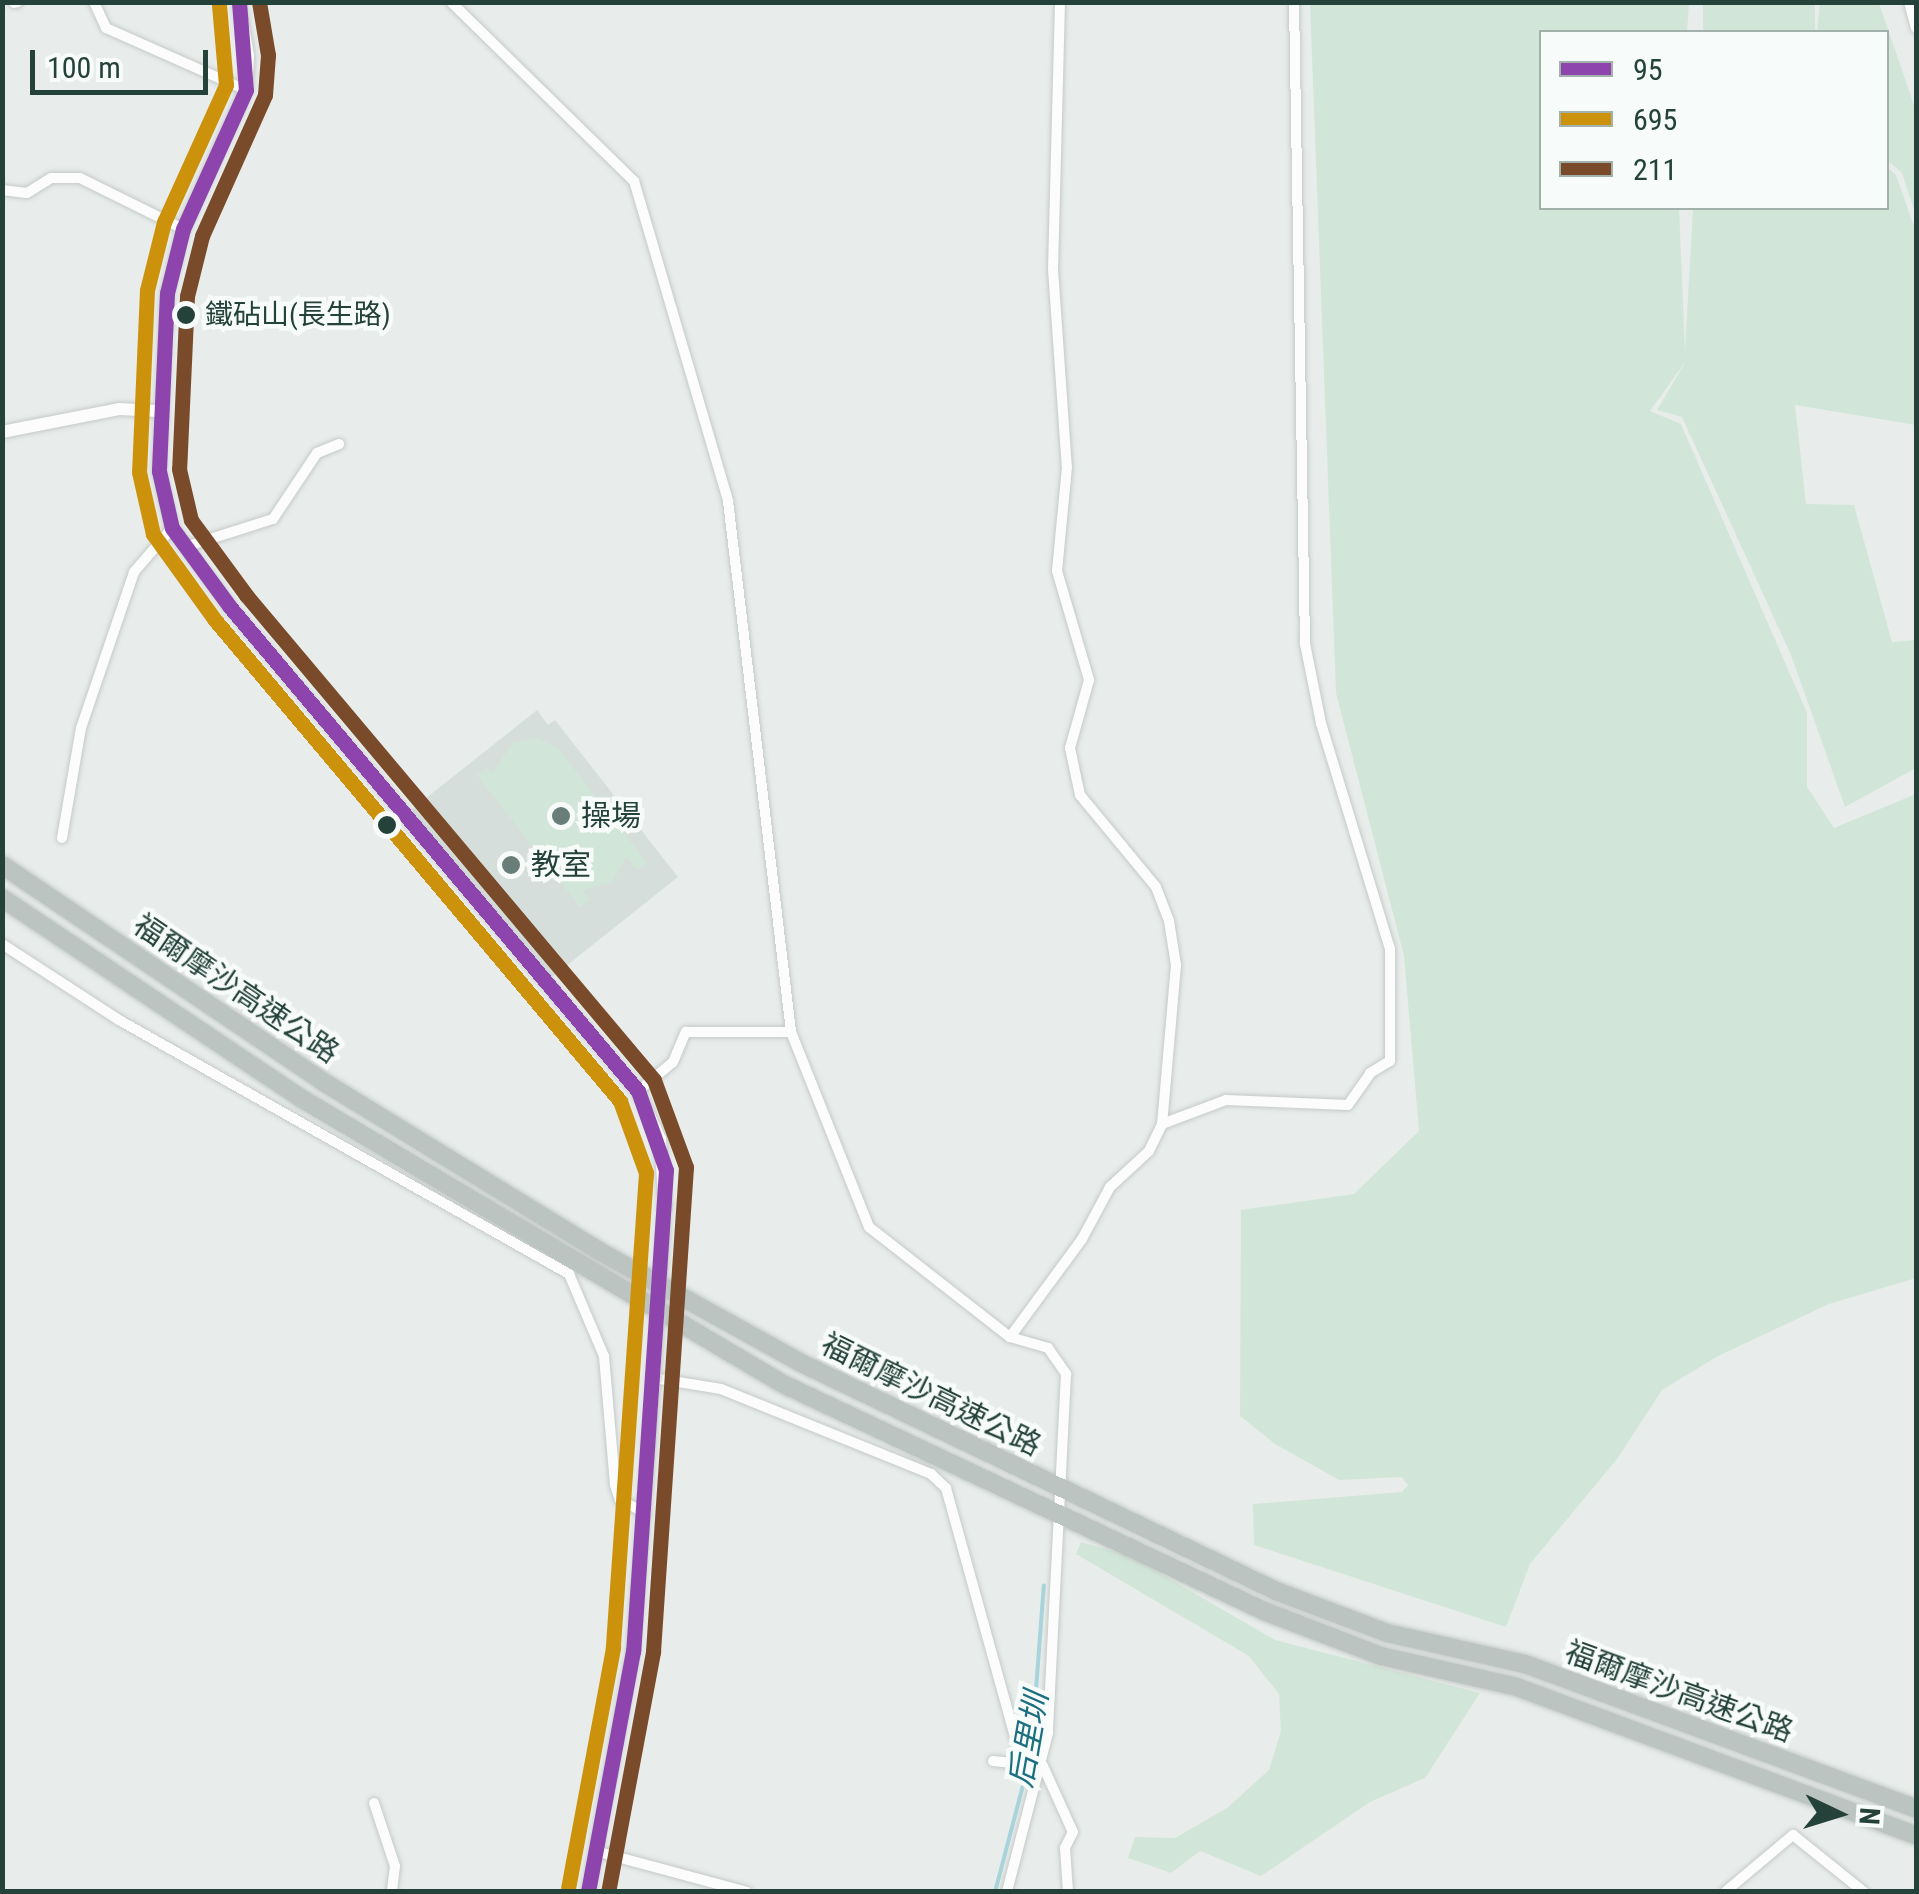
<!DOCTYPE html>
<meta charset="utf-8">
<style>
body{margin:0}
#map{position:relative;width:1919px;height:1894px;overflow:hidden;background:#e8edeb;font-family:"Roboto Condensed","Noto Sans TC",sans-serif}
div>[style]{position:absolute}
.built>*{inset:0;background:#d6dedb}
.green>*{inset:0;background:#d1e6d8;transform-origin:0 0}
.stream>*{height:4px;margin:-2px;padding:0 2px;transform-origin:2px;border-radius:2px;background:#a9d4db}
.roads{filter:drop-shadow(0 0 2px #c5cac8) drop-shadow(0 0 2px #c5cac8)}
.minor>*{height:10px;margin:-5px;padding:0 5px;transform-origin:5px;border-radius:5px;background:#fcfcfc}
.tertiary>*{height:12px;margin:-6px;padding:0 6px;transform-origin:6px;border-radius:6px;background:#fcfcfc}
.motorway>*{height:18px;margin:-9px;padding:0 9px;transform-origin:9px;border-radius:9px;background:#bcc4c2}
.bridges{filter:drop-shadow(0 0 2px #c5cac8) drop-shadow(0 0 2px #c5cac8)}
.tertiary-bridge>*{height:12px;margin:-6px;padding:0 6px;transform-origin:6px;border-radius:6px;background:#fcfcfc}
.bus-1>*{height:15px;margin:-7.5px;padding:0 7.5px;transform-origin:7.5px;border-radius:7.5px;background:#8e44ad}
.bus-2>*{height:15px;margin:-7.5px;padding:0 7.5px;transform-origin:7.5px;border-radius:7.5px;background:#cd920c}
.bus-3>*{height:15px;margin:-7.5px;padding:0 7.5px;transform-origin:7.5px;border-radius:7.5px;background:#7a4b2a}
.dots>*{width:28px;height:28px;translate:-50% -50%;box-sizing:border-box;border:5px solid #f7fbf9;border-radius:50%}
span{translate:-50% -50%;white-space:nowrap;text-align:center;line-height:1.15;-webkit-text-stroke:9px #f7fbf9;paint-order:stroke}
.bus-label{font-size:28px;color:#24423a}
.left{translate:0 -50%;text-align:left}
.poi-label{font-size:30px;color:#24423a}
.street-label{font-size:30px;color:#24423a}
.water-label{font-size:32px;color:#1c6f80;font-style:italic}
.frame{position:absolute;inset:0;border:5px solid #24423a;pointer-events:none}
.legend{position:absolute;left:1539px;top:30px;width:350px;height:180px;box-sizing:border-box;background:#f7fbf9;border:2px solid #a3b1ad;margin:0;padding:12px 18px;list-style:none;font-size:30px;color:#24423a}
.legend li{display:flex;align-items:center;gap:20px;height:50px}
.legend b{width:50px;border:2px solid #a3b1ad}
.north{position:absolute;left:1789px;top:1764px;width:100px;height:100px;-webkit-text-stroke:8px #f7fbf9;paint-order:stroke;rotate:94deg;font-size:28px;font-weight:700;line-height:40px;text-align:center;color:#24423a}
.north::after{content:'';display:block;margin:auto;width:35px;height:45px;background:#24423a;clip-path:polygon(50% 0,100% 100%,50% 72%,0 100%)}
.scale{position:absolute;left:30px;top:50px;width:178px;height:45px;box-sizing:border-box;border:5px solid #24423a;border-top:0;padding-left:12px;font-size:30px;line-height:35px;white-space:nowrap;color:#24423a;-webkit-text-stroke:8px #f7fbf9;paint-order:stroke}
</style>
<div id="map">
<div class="built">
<div style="clip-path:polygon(537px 710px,548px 725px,555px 720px,678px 877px,546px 982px,411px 810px)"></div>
</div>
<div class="green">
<div style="clip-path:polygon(1820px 2px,1879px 3px,1916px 111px,1916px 216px,1902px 173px,1887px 160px,1886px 32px,1817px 32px)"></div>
<div style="clip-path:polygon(1310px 3px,1689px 3px,1687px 32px,1542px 32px,1542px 208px,1679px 208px,1685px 351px,1693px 208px,1886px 208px,1887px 167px,1896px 175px,1916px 232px,1916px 425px,1795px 405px,1806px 504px,1854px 505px,1892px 642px,1916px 640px,1916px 768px,1845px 807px,1791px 655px,1682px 417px,1657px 410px,1686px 361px,1650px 411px,1681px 424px,1807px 713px,1807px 787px,1834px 828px,1916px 794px,1916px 1278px,1829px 1304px,1718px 1356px,1662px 1390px,1617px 1459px,1530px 1564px,1506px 1627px,1254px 1545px,1253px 1504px,1402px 1492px,1408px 1485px,1402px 1477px,1339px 1480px,1275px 1444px,1240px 1416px,1241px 1210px,1354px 1194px,1419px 1131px,1404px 956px,1336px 693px)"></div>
<div style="left:1703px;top:3px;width:112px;height:29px"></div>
<div style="clip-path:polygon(536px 738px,557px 747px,647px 863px,638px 870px,626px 857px,612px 882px,583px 890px,590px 900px,580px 907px,477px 775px,487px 768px,492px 773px,513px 743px)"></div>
<div style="clip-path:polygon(1081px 1542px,1130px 1556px,1275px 1640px,1480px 1693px,1425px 1778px,1370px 1802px,1261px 1876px,1200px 1851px,1171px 1873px,1128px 1858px,1135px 1837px,1175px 1838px,1227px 1808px,1269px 1770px,1281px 1731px,1279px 1694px,1249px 1656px,1076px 1554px)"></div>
</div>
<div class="stream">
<div style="left:1031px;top:1756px;width:171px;rotate:-85.7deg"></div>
<div style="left:995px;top:1892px;width:130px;rotate:-75.3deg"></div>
</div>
<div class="roads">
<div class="minor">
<div style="left:94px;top:2px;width:29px;rotate:65deg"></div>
<div style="left:106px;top:28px;width:153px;rotate:23.9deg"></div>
<div style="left:451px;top:2px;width:256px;rotate:44.4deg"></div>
<div style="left:634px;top:181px;width:334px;rotate:73.6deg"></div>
<div style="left:728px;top:501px;width:535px;rotate:83.23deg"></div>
<div style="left:791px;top:1032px;width:210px;rotate:68.2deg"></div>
<div style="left:869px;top:1227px;width:179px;rotate:38deg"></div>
<div style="left:1010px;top:1337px;width:40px;rotate:16deg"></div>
<div style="left:1048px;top:1348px;width:32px;rotate:55deg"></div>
<div style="left:1066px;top:1374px;width:359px;rotate:92.9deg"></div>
<div style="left:1048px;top:1733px;width:164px;rotate:104.5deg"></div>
<div style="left:1060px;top:2px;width:267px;rotate:91.5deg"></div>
<div style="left:1053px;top:269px;width:198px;rotate:86deg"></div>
<div style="left:1067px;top:467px;width:104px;rotate:95.5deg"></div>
<div style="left:1057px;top:571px;width:114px;rotate:73.6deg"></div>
<div style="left:1089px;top:680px;width:71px;rotate:105.6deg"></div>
<div style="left:1070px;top:748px;width:48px;rotate:78deg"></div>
<div style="left:1080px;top:795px;width:119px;rotate:50.4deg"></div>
<div style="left:1156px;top:887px;width:36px;rotate:69deg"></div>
<div style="left:1169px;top:921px;width:45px;rotate:81deg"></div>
<div style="left:1176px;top:965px;width:160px;rotate:95deg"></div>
<div style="left:1909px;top:2px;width:27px;rotate:75deg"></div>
<div style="left:14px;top:3px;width:4px;rotate:-14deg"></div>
<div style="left:2px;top:190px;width:25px;rotate:7deg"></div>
<div style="left:27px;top:193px;width:28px;rotate:-32deg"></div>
<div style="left:51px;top:178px;width:29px"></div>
<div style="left:80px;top:178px;width:115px;rotate:26.3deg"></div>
<div style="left:188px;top:546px;width:89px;rotate:-17.6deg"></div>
<div style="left:273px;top:519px;width:79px;rotate:-56.3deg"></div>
<div style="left:317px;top:453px;width:24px;rotate:-22deg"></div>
<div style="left:62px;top:838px;width:112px;rotate:-80.2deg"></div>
<div style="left:81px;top:728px;width:165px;rotate:-71.2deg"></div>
<div style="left:134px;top:572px;width:58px;rotate:-49.2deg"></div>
<div style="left:2px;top:944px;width:140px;rotate:33deg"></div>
<div style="left:119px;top:1020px;width:517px;rotate:29.44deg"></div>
<div style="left:569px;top:1274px;width:89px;rotate:66.9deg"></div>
<div style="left:604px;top:1356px;width:129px;rotate:85.1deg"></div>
<div style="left:615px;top:1485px;width:16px;rotate:72deg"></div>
<div style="left:620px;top:1500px;width:29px;rotate:27deg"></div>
<div style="left:638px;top:1091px;width:45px;rotate:-39.6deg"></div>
<div style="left:673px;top:1062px;width:33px;rotate:-67deg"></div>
<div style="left:686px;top:1032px;width:105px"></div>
<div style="left:1010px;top:1337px;width:122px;rotate:-53.7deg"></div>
<div style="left:1082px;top:1239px;width:59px;rotate:-61.7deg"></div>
<div style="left:1110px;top:1187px;width:53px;rotate:-42.7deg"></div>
<div style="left:1149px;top:1151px;width:30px;rotate:-64deg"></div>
<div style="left:1162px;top:1124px;width:68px;rotate:-20.6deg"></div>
<div style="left:1226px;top:1100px;width:122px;rotate:2.3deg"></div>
<div style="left:1348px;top:1105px;width:39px;rotate:-55deg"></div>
<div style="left:1370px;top:1073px;width:23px;rotate:-31deg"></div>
<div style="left:1390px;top:1061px;width:112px;rotate:-90deg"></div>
<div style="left:1390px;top:949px;width:236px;rotate:-107deg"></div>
<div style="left:1321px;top:723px;width:81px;rotate:-101.4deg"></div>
<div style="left:1305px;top:644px;width:642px;rotate:-90.98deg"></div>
<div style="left:654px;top:1378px;width:68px;rotate:9.3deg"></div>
<div style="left:721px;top:1389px;width:227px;rotate:22deg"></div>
<div style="left:931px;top:1474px;width:21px;rotate:43deg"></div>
<div style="left:946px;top:1488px;width:269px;rotate:74.5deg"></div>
<div style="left:1018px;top:1747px;width:31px;rotate:37deg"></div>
<div style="left:1043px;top:1766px;width:72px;rotate:65.6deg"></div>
<div style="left:1073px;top:1832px;width:18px;rotate:117deg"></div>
<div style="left:1065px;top:1848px;width:44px;rotate:86.1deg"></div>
<div style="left:993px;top:1761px;width:49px;rotate:5.8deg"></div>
<div style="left:374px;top:1803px;width:66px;rotate:71.6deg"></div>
<div style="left:395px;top:1866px;width:26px;rotate:97deg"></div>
<div style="left:595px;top:1851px;width:157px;rotate:15.1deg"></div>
<div style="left:1725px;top:1892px;width:89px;rotate:-40deg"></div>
<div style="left:1793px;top:1835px;width:91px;rotate:38.8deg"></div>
</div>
<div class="tertiary">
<div style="left:239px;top:2px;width:55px;rotate:80.5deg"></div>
<div style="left:248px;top:56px;width:34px;rotate:93deg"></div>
<div style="left:246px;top:90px;width:153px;rotate:114.4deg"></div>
<div style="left:183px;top:229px;width:66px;rotate:104deg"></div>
<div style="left:167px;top:293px;width:178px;rotate:92.6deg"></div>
<div style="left:159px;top:471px;width:58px;rotate:77.2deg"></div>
<div style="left:172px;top:528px;width:98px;rotate:53.7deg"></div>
<div style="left:230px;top:607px;width:633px;rotate:49.87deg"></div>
<div style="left:638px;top:1091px;width:53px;rotate:65.4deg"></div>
<div style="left:660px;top:1139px;width:66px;rotate:85.7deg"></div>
<div style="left:2px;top:432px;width:119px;rotate:-11.1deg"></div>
<div style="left:119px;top:409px;width:39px;rotate:3deg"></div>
<div style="left:588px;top:1892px;width:245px;rotate:-79.4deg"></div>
<div style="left:633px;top:1651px;width:274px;rotate:-85.6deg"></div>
</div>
<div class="motorway">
<div style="left:2px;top:865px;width:390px;rotate:34deg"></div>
<div style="left:325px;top:1083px;width:321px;rotate:31.5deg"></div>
<div style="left:599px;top:1251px;width:229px;rotate:29deg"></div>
<div style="left:799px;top:1362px;width:529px;rotate:25.64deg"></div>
<div style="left:1276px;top:1591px;width:119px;rotate:20.7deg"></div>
<div style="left:1387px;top:1633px;width:141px;rotate:12.7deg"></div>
<div style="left:1525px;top:1664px;width:417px;rotate:20.3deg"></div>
<div style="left:2px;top:898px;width:363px;rotate:33.8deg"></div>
<div style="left:304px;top:1100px;width:557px;rotate:30.66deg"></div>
<div style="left:783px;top:1384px;width:532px;rotate:25.26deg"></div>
<div style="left:1264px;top:1611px;width:125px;rotate:21deg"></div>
<div style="left:1381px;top:1656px;width:139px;rotate:12.8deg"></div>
<div style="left:1517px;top:1687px;width:426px;rotate:20.4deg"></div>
</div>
</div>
<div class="bridges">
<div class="tertiary-bridge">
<div style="left:654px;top:1378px;width:173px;rotate:-86.4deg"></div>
</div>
</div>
<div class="bus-1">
<div style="left:239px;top:2px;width:88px;rotate:85.5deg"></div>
<div style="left:246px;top:90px;width:153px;rotate:114.4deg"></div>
<div style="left:183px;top:229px;width:66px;rotate:104deg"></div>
<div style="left:167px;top:293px;width:178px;rotate:92.6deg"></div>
<div style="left:159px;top:471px;width:58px;rotate:77.2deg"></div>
<div style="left:172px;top:528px;width:98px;rotate:53.7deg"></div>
<div style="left:230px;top:607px;width:633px;rotate:49.87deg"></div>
<div style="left:638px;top:1091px;width:84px;rotate:70.5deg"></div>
<div style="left:666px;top:1170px;width:482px;rotate:93.9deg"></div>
<div style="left:633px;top:1651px;width:245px;rotate:100.6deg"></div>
</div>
<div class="bus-2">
<div style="left:219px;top:5px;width:80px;rotate:85deg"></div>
<div style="left:226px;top:85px;width:150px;rotate:114.3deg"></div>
<div style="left:164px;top:222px;width:70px;rotate:104deg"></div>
<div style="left:147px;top:290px;width:182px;rotate:92.5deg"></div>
<div style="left:139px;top:472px;width:64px;rotate:77.3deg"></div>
<div style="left:153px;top:534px;width:106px;rotate:54.2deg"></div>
<div style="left:215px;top:620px;width:629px;rotate:49.9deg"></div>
<div style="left:620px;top:1101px;width:77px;rotate:70.1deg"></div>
<div style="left:646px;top:1173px;width:476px;rotate:94deg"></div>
<div style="left:613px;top:1648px;width:244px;rotate:100.6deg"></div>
</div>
<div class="bus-3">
<div style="left:259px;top:2px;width:54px;rotate:80.4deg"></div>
<div style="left:268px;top:55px;width:40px;rotate:94.3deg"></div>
<div style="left:265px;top:95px;width:154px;rotate:114.1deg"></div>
<div style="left:202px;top:236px;width:62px;rotate:104deg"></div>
<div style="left:187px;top:296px;width:173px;rotate:92.6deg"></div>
<div style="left:179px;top:469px;width:52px;rotate:76.8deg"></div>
<div style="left:191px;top:520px;width:93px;rotate:53.7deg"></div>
<div style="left:246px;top:595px;width:634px;rotate:49.93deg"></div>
<div style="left:654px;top:1080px;width:93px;rotate:69.8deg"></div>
<div style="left:686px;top:1167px;width:486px;rotate:93.9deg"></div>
<div style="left:653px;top:1652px;width:244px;rotate:100.6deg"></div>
</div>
<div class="dots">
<div style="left:186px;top:315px;background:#24423a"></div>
<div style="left:561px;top:816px;background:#697e78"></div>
<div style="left:387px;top:825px;background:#24423a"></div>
<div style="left:511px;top:865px;background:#697e78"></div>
</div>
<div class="bus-label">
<span class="left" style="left:205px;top:315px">鐵砧山(長生路)</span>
</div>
<div class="poi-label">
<span class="left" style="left:581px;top:816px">操場</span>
<span class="left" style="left:531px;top:865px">教室</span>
</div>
<div class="street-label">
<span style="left:236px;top:989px;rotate:34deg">福爾摩沙高速公路</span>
<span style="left:931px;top:1395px;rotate:26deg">福爾摩沙高速公路</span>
<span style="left:1679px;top:1692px;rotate:20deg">福爾摩沙高速公路</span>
</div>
<div class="water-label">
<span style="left:1029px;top:1740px;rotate:-80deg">后里圳</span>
</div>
<div class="frame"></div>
<ul class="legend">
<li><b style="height:12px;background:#8e44ad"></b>95</li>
<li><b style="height:12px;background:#cd920c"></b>695</li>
<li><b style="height:12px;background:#7a4b2a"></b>211</li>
</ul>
<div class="north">N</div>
<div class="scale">100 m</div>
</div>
